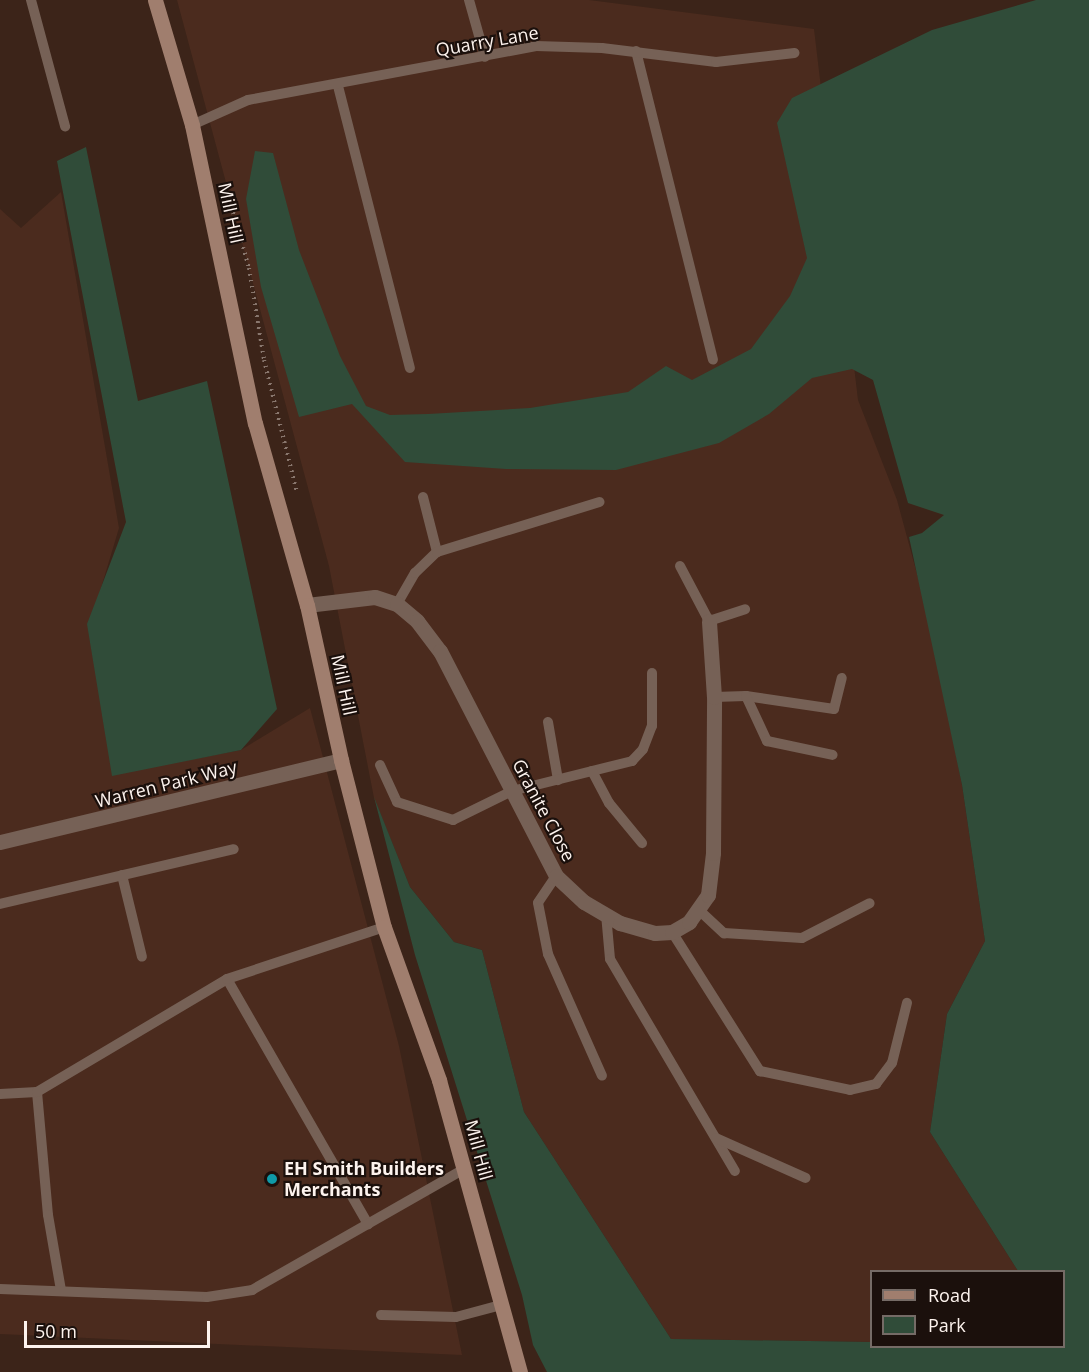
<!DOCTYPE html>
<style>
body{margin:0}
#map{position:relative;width:1089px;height:1372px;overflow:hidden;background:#3c2419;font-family:"Open Sans",sans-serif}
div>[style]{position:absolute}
.built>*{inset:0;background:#4b2b1e}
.green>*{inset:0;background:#304c39}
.path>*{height:4px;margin-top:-2px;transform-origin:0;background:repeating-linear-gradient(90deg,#89776e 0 1.5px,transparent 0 6px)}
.lane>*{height:10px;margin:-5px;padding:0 5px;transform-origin:5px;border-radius:5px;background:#766156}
.street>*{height:15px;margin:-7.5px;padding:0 7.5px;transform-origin:7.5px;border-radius:7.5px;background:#766156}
.secondary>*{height:15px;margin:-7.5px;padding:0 7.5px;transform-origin:7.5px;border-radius:7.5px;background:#a07e6e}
.dots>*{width:16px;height:16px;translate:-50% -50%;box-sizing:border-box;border:3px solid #1b100c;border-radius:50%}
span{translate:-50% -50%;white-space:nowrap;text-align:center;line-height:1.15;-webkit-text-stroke:4.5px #1b100c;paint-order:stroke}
.street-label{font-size:18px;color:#fdf3ee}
.poi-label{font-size:18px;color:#fdf3ee;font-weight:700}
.left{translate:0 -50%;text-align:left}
.legend{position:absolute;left:870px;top:1270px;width:195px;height:78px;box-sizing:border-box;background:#1b100c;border:2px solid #756b66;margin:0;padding:8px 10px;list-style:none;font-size:18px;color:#fdf3ee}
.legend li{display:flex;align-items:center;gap:12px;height:30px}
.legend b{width:30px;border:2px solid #756b66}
.scale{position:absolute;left:24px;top:1321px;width:186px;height:27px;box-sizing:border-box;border:3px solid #fdf3ee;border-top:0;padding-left:8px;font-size:18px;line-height:21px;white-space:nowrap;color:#fdf3ee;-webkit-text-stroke:4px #1b100c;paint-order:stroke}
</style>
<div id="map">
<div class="built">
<div style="clip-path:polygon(177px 0,589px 0,814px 29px,858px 400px,897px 500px,930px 622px,962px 785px,985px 941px,947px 1014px,930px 1132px,1018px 1271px,872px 1272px,871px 1342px,671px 1339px,524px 1112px,482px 950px,454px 942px,410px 887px,374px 798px,329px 566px)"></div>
<div style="clip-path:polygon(61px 192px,119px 528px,89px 628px,114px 774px,241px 750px,310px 708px,399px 1046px,462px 1355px,0 1334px,0 209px,21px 228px)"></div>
</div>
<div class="green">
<div style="clip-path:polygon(1036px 0,1089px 0,1089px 1372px,547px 1372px,533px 1345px,522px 1295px,415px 955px,374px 797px,410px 887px,454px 942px,482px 950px,524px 1112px,671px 1339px,871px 1342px,872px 1346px,1064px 1346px,1064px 1272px,1018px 1271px,930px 1132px,947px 1014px,985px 941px,962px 785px,909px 537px,922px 533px,944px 515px,908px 503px,873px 380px,852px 369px,812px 378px,769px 414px,719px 443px,616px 470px,506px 469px,405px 462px,352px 404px,299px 417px,261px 287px,246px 199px,255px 151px,273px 153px,299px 250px,340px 356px,366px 406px,390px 415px,428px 414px,530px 408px,628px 392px,666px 366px,692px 380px,751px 349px,790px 296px,807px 258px,777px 123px,792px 98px,932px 30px)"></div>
<div style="clip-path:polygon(86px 147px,138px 401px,207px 381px,277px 709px,241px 750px,112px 776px,87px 624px,126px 522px,57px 161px)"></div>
</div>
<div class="path">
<div style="left:230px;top:201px;width:70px;rotate:74.2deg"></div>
<div style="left:249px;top:268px;width:93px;rotate:80.7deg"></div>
<div style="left:264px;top:360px;width:136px;rotate:76deg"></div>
</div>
<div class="lane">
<div style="left:31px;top:0;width:131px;rotate:74.9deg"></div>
<div style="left:469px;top:0;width:59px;rotate:74.3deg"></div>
<div style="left:636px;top:51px;width:318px;rotate:76deg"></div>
<div style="left:338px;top:86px;width:291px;rotate:75.7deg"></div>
<div style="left:192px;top:125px;width:61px;rotate:-24.1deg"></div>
<div style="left:248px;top:100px;width:293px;rotate:-10.6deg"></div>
<div style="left:536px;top:46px;width:66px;rotate:1.7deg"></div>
<div style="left:602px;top:48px;width:115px;rotate:7deg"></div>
<div style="left:716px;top:62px;width:79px;rotate:-6.6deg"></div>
<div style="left:423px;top:497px;width:57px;rotate:75.7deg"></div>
<div style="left:680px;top:566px;width:62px;rotate:62.2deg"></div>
<div style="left:709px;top:621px;width:38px;rotate:-18deg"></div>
<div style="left:397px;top:604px;width:36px;rotate:-60deg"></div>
<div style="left:415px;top:573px;width:30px;rotate:-44deg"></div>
<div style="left:437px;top:552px;width:170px;rotate:-17.1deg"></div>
<div style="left:746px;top:696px;width:89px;rotate:8.4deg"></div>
<div style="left:834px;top:709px;width:32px;rotate:-76deg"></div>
<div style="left:714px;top:697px;width:32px;rotate:-2deg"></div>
<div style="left:746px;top:696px;width:50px;rotate:65deg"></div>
<div style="left:767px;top:741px;width:67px;rotate:12deg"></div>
<div style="left:548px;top:722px;width:59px;rotate:80.2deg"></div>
<div style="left:380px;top:765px;width:41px;rotate:65.3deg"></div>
<div style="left:397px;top:802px;width:59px;rotate:17.8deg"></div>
<div style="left:453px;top:820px;width:66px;rotate:-26.2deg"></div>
<div style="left:512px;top:791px;width:124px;rotate:-14deg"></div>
<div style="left:632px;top:761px;width:16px;rotate:-47deg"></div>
<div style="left:643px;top:749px;width:25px;rotate:-69deg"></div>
<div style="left:652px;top:726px;width:53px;rotate:-90deg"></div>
<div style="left:592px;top:771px;width:36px;rotate:62deg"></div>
<div style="left:609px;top:803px;width:52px;rotate:50.5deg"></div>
<div style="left:122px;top:875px;width:84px;rotate:76.3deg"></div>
<div style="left:556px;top:876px;width:32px;rotate:124deg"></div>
<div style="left:538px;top:903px;width:52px;rotate:78.9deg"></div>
<div style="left:548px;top:954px;width:133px;rotate:66.1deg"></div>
<div style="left:0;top:904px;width:240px;rotate:-13.2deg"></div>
<div style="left:700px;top:911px;width:33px;rotate:43deg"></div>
<div style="left:724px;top:933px;width:78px;rotate:3.7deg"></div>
<div style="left:802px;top:938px;width:76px;rotate:-27.2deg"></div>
<div style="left:606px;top:914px;width:45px;rotate:84.9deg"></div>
<div style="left:610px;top:959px;width:246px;rotate:59.5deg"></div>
<div style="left:672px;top:932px;width:165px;rotate:57.7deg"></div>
<div style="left:760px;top:1071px;width:92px;rotate:11.9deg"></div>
<div style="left:850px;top:1090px;width:27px;rotate:-13deg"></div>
<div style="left:876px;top:1084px;width:26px;rotate:-53deg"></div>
<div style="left:892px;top:1063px;width:62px;rotate:-76deg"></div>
<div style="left:227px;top:979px;width:283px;rotate:60.1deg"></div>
<div style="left:37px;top:1092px;width:123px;rotate:84.9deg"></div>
<div style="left:48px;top:1215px;width:76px;rotate:80.2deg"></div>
<div style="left:0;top:1094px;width:37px;rotate:-3deg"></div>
<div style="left:37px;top:1092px;width:221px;rotate:-30.7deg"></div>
<div style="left:227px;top:979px;width:165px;rotate:-18.3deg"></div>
<div style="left:716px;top:1138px;width:98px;rotate:24deg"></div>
<div style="left:0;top:1289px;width:207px;rotate:2.2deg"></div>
<div style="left:207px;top:1297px;width:46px;rotate:-8.8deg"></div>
<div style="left:252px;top:1290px;width:244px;rotate:-29.7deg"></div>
<div style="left:381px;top:1315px;width:75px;rotate:1.5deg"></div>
<div style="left:456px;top:1317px;width:47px;rotate:-14.9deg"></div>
</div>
<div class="street">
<div style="left:307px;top:605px;width:68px;rotate:-6.7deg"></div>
<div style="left:375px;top:597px;width:23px;rotate:18deg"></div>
<div style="left:397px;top:604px;width:26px;rotate:40deg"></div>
<div style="left:417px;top:621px;width:38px;rotate:53deg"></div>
<div style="left:440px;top:651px;width:253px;rotate:62.7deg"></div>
<div style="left:556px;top:876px;width:38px;rotate:43deg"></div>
<div style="left:584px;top:902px;width:42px;rotate:30.3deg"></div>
<div style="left:620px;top:923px;width:36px;rotate:16deg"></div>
<div style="left:655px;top:933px;width:17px;rotate:-3deg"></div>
<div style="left:672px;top:932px;width:20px;rotate:-30deg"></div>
<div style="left:689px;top:922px;width:33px;rotate:-55deg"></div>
<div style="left:708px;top:895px;width:42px;rotate:-83.2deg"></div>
<div style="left:713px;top:853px;width:156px;rotate:-89.6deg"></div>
<div style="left:714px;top:697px;width:76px;rotate:-93.8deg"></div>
<div style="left:0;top:842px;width:351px;rotate:-13.5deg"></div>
</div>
<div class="secondary">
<div style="left:155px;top:0;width:130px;rotate:73.5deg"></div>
<div style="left:192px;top:125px;width:305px;rotate:78.1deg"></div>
<div style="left:255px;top:423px;width:189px;rotate:74.1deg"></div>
<div style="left:307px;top:605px;width:159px;rotate:77.6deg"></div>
<div style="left:341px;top:760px;width:172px;rotate:75.6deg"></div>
<div style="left:384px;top:927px;width:163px;rotate:70.2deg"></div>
<div style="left:439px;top:1080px;width:303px;rotate:74.5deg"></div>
</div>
<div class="dots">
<div style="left:272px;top:1179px;background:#0f9aa8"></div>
</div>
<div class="street-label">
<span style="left:487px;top:41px;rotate:-10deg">Quarry Lane</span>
<span style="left:231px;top:213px;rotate:78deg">Mill Hill</span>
<span style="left:344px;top:685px;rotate:78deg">Mill Hill</span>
<span style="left:166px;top:784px;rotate:-14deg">Warren Park Way</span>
<span style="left:544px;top:810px;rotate:62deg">Granite Close</span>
<span style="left:479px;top:1150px;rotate:75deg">Mill Hill</span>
</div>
<div class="poi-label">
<span class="left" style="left:284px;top:1179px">EH Smith Builders<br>Merchants</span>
</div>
<ul class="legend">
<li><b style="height:8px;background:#a07e6e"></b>Road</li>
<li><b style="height:16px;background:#304c39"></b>Park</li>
</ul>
<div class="scale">50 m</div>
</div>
